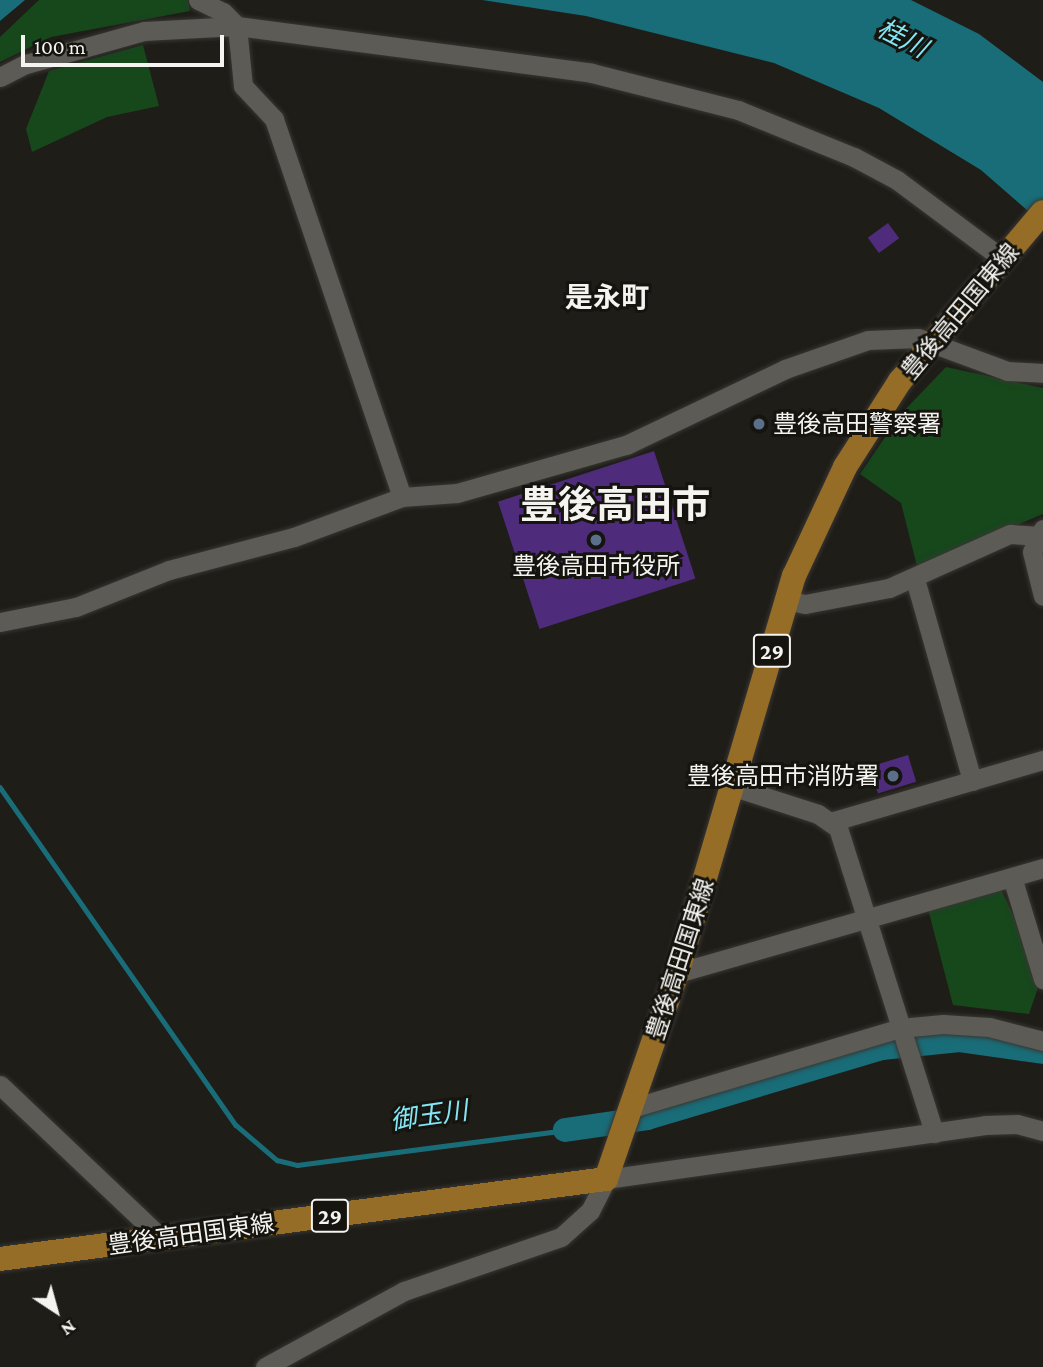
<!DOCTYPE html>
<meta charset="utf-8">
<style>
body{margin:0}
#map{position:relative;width:1043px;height:1367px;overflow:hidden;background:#1f1d18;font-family:"Crimson Pro","Noto Sans JP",serif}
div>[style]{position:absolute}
.green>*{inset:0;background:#16481c}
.water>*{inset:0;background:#196d78}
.stream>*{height:4.5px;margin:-2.25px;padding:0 2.25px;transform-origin:2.25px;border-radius:2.25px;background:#196d78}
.river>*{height:24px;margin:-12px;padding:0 12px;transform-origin:12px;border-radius:12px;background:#196d78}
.building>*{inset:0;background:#4e2c7b;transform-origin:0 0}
.roads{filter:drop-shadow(0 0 2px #383633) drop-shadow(0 0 2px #383633)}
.minor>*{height:19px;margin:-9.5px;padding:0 9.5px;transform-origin:9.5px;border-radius:9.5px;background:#5c5b55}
.major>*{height:24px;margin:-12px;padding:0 12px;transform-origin:12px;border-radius:12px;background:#966d27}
.dots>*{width:19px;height:19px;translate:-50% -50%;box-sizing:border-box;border:4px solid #15140f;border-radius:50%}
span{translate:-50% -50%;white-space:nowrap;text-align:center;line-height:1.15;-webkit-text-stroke:6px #15140f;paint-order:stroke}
.shield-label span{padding:2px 5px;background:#15140f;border:2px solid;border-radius:5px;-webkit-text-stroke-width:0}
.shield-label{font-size:23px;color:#f5f4f0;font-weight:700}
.street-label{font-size:24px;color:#f5f4f0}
.poi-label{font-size:24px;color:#f5f4f0}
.left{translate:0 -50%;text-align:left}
.right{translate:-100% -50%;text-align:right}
.water-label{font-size:26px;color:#84e7f6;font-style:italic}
.quarter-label{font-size:28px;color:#f5f4f0;font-weight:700}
.town-label{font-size:38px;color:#f5f4f0;font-weight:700}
.north{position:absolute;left:21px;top:1276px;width:70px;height:70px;-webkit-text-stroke:5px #15140f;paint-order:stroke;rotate:144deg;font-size:19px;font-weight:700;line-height:28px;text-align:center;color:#f5f4f0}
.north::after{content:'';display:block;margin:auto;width:24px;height:32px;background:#f5f4f0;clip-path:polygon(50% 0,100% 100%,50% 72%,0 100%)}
.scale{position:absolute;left:21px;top:35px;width:203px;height:32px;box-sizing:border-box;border:4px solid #f5f4f0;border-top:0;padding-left:9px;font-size:21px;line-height:24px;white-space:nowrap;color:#f5f4f0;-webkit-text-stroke:5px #15140f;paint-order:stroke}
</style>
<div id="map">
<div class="green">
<div style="clip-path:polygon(39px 0,188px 0,190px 11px,51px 37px,0 62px,0 37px)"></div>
<div style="clip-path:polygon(143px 45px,159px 106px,107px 117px,32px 152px,26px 129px,49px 71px)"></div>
<div style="clip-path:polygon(946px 367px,1043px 388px,1043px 514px,917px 566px,901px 503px,860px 474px,900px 415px)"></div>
<div style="clip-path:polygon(1001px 889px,1042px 976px,1029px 1014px,953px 1005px,928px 909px)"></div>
</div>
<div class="water">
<div style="clip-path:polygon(0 0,25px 0,0 21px)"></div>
<div style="clip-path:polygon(482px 0,911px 0,979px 34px,1043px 82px,1043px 224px,981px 170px,879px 108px,774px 63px,586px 16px)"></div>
</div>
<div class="stream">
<div style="left:0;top:787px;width:412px;rotate:55.1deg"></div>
<div style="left:236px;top:1125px;width:54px;rotate:40.5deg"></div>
<div style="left:277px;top:1160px;width:21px;rotate:14deg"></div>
<div style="left:297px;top:1165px;width:270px;rotate:-7.4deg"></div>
</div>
<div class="river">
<div style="left:565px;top:1130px;width:83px;rotate:-8.3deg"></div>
<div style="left:647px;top:1118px;width:245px;rotate:-16.6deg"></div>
<div style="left:882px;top:1048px;width:78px;rotate:-5.9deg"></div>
<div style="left:960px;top:1040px;width:84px;rotate:8.2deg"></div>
</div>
<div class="building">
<div style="left:888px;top:223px;width:19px;height:25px;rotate:54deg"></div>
<div style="left:654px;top:451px;width:134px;height:164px;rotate:72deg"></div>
<div style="left:908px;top:755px;width:28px;height:40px;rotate:73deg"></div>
</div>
<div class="roads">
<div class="minor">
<div style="left:198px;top:0;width:28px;rotate:26deg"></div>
<div style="left:223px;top:12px;width:20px;rotate:45deg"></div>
<div style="left:237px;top:26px;width:60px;rotate:84.3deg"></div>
<div style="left:243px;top:86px;width:45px;rotate:46.8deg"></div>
<div style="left:274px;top:119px;width:399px;rotate:71.3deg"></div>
<div style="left:0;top:77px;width:29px;rotate:-27deg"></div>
<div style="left:26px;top:64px;width:123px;rotate:-15.6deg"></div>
<div style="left:144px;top:31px;width:93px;rotate:-3.1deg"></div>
<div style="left:237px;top:26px;width:358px;rotate:7.5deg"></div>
<div style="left:592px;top:73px;width:151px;rotate:14.2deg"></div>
<div style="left:738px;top:110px;width:125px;rotate:22.1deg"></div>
<div style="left:854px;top:157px;width:49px;rotate:28.1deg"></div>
<div style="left:897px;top:180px;width:132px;rotate:36.7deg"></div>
<div style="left:1043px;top:529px;width:25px;rotate:116deg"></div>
<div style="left:1032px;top:552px;width:45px;rotate:76deg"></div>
<div style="left:915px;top:579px;width:210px;rotate:74.2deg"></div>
<div style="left:786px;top:600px;width:19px;rotate:12deg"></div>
<div style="left:805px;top:604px;width:86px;rotate:-10.8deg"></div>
<div style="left:889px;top:588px;width:133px;rotate:-24.1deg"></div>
<div style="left:1010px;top:534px;width:26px;rotate:4deg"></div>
<div style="left:0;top:622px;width:77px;rotate:-11.2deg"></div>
<div style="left:76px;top:607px;width:100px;rotate:-21.7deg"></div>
<div style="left:169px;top:570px;width:129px;rotate:-14.8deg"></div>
<div style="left:294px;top:537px;width:115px;rotate:-20.3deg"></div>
<div style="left:402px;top:497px;width:55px;rotate:-4.2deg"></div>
<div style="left:457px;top:493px;width:176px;rotate:-15.9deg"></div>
<div style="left:626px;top:445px;width:176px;rotate:-25.5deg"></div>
<div style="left:785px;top:369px;width:88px;rotate:-19.3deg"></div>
<div style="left:868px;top:340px;width:50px;rotate:-2.3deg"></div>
<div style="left:918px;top:338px;width:95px;rotate:20.3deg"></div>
<div style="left:1007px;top:371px;width:36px;rotate:3deg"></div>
<div style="left:734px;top:787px;width:88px;rotate:17.8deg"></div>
<div style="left:818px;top:814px;width:24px;rotate:35deg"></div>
<div style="left:838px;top:828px;width:320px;rotate:72.5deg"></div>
<div style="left:834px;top:821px;width:218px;rotate:-16.3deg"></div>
<div style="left:1012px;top:877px;width:107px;rotate:73.1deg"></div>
<div style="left:677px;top:973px;width:381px;rotate:-16deg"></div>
<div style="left:0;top:1085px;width:222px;rotate:43.5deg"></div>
<div style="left:632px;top:1108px;width:280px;rotate:-16.6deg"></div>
<div style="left:900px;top:1028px;width:43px;rotate:-5.3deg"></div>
<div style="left:943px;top:1024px;width:46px;rotate:3.7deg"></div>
<div style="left:989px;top:1027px;width:56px;rotate:14.5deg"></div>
<div style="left:265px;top:1367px;width:158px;rotate:-28.7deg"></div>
<div style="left:404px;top:1291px;width:166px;rotate:-19deg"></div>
<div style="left:561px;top:1237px;width:39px;rotate:-42deg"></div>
<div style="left:590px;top:1211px;width:36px;rotate:-63deg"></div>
<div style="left:606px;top:1179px;width:383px;rotate:-8.1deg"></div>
<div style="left:985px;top:1125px;width:32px;rotate:-2deg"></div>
<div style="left:1017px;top:1124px;width:27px;rotate:15deg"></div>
</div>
<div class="major">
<div style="left:0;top:1259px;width:611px;rotate:-7.52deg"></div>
<div style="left:606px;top:1179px;width:218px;rotate:-71deg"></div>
<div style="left:677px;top:973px;width:414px;rotate:-73.6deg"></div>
<div style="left:794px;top:576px;width:120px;rotate:-64.9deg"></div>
<div style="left:845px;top:467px;width:102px;rotate:-57.4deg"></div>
<div style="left:900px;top:381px;width:221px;rotate:-49.8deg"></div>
</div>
</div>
<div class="dots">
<div style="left:759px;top:424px;background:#5c6f8a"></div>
<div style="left:596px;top:540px;background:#5c6f8a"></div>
<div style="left:893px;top:776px;background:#5c6f8a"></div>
</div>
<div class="shield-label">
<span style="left:772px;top:651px">29</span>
<span style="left:330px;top:1216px">29</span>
</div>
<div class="street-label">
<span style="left:960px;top:311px;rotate:-50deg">豊後高田国東線</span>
<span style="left:680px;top:959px;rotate:-72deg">豊後高田国東線</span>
<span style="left:191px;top:1234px;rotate:-8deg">豊後高田国東線</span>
</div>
<div class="poi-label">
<span class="left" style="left:773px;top:424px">豊後高田警察署</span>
<span style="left:596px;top:566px">豊後高田市役所</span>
<span class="right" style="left:879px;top:776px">豊後高田市消防署</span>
</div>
<div class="water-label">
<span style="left:902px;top:39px;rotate:27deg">桂川</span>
<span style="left:429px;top:1116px;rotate:-8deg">御玉川</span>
</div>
<div class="quarter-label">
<span style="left:607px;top:298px">是永町</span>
</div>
<div class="town-label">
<span style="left:615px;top:506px">豊後高田市</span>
</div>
<div class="north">N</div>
<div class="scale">100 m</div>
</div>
